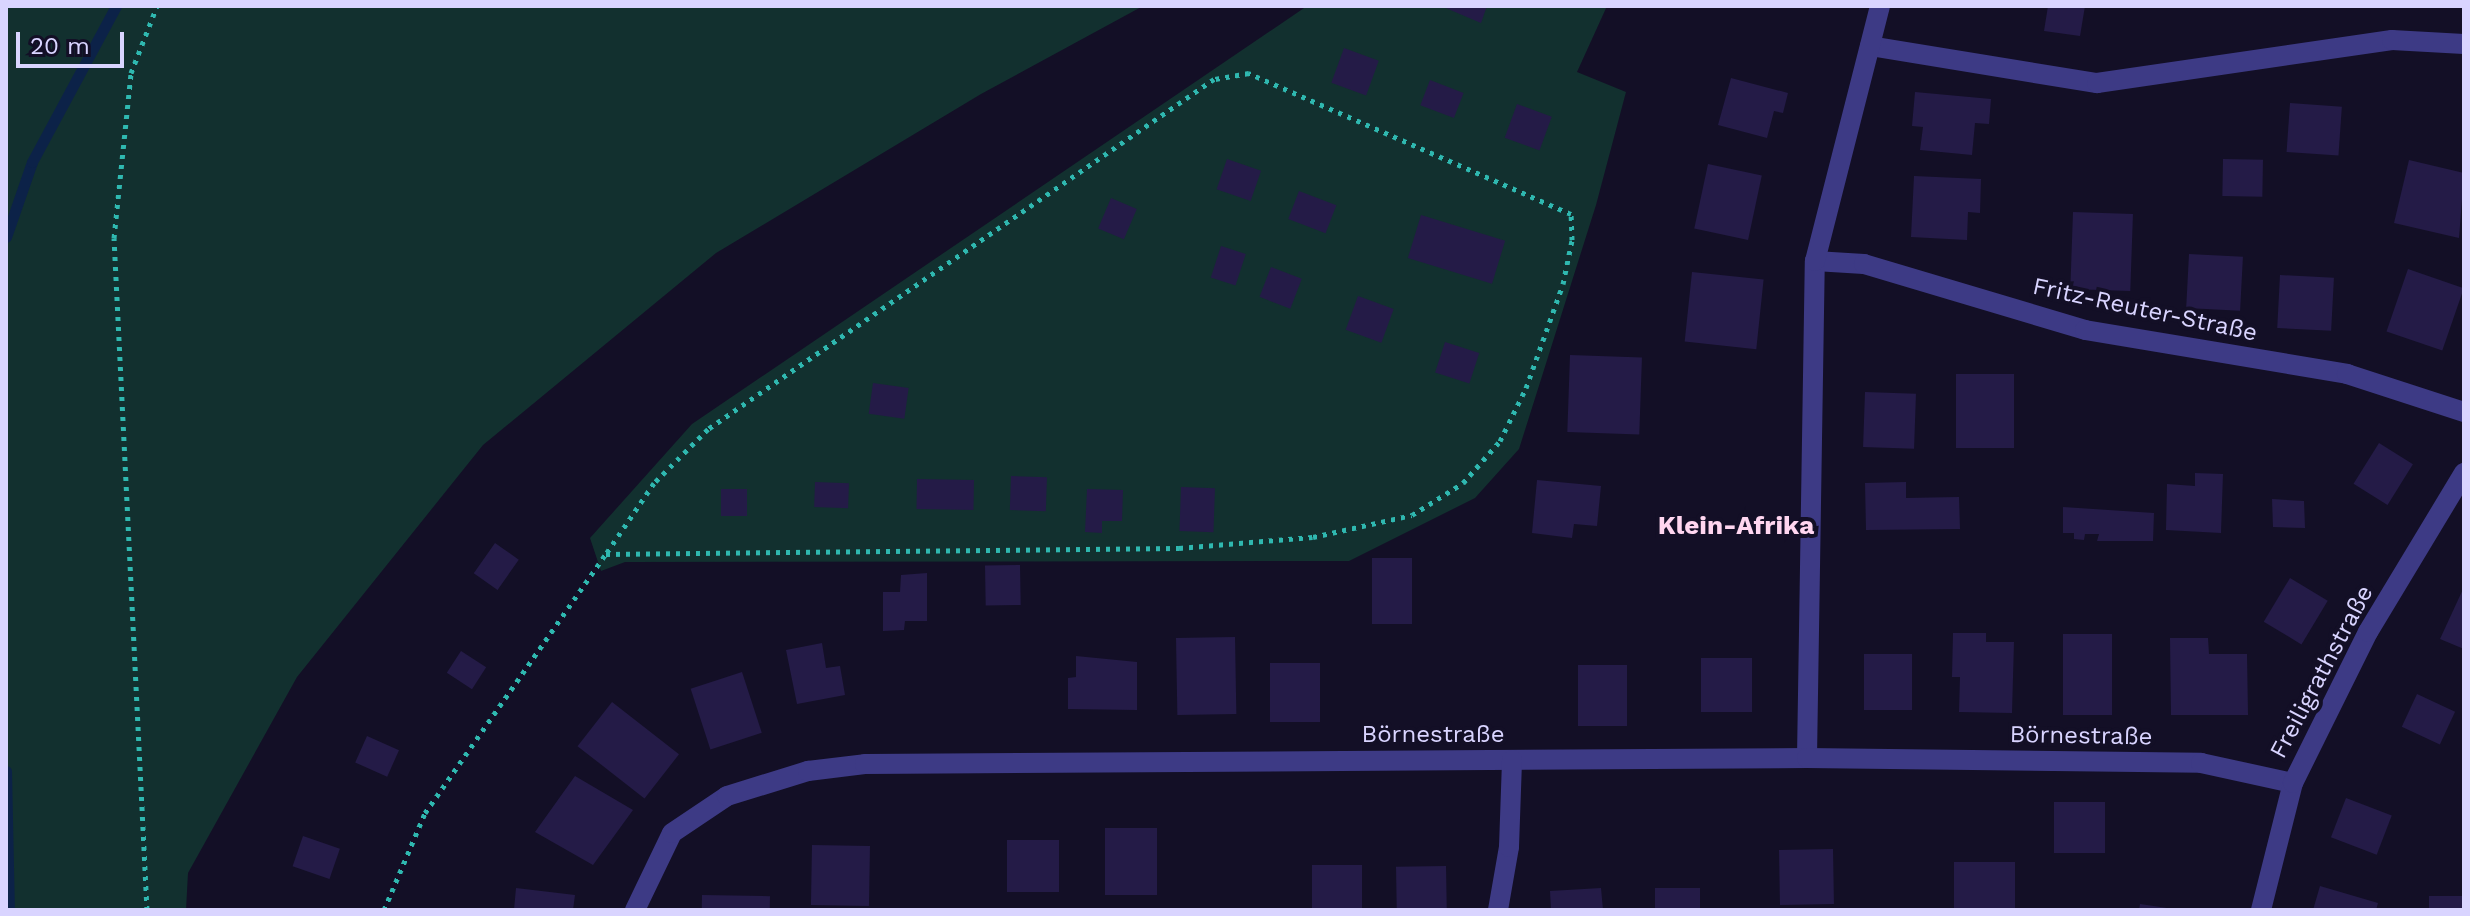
<!DOCTYPE html>
<meta charset="utf-8">
<style>
body{margin:0}
#map{position:relative;width:2470px;height:916px;overflow:hidden;background:#130f26;font-family:"Work Sans",sans-serif}
div>[style]{position:absolute}
.green>*{inset:0;background:#12302f}
.stream>*{height:11px;margin:-5.5px;padding:0 5.5px;transform-origin:5.5px;border-radius:5.5px;background:#0c2248}
.building>*{inset:0;background:#241b47;transform-origin:0 0}
.path>*{height:5px;margin-top:-2.5px;transform-origin:0;background:repeating-linear-gradient(90deg,#2fb8b0 0 4px,transparent 0 10px)}
.street>*{height:20px;margin:-10px;padding:0 10px;transform-origin:10px;border-radius:10px;background:#3d3a85}
span{translate:-50% -50%;white-space:nowrap;text-align:center;line-height:1.15;-webkit-text-stroke:8px #130f26;paint-order:stroke}
.street-label{font-size:24px;color:#d9d4ff}
.neighbourhood-label{font-size:26px;color:#ffd6f0;font-weight:700}
.frame{position:absolute;inset:0;border:8px solid #d9d4ff;pointer-events:none}
.scale{position:absolute;left:16px;top:32px;width:108px;height:36px;box-sizing:border-box;border:4px solid #d9d4ff;border-top:0;padding-left:10px;font-size:24px;line-height:28px;white-space:nowrap;color:#d9d4ff;-webkit-text-stroke:6px #130f26;paint-order:stroke}
</style>
<div id="map">
<div class="green">
<div style="clip-path:polygon(6px 6px,1143px 6px,981px 94px,716px 253px,483px 445px,297px 677px,188px 873px,186px 910px,6px 910px)"></div>
<div style="clip-path:polygon(1307px 6px,1607px 6px,1577px 72px,1626px 92px,1596px 205px,1519px 449px,1475px 498px,1349px 561px,625px 562px,601px 571px,590px 538px,692px 424px)"></div>
</div>
<div class="stream">
<div style="left:6px;top:237px;width:79px;rotate:-70.9deg"></div>
<div style="left:32px;top:162px;width:177px;rotate:-61.7deg"></div>
<div style="left:6px;top:771px;width:139px;rotate:88.8deg"></div>
</div>
<div class="building">
<div style="clip-path:polygon(1441px 6px,1487px 6px,1481px 23px)"></div>
<div style="clip-path:polygon(2048px 6px,2085px 6px,2080px 36px,2044px 31px)"></div>
<div style="left:1344px;top:48px;width:37px;height:37px;rotate:20deg"></div>
<div style="clip-path:polygon(1731px 78px,1788px 93px,1783px 113px,1774px 111px,1767px 138px,1718px 125px)"></div>
<div style="left:1430px;top:80px;width:36px;height:27px;rotate:21deg"></div>
<div style="clip-path:polygon(1915px 92px,1991px 99px,1989px 124px,1975px 123px,1972px 155px,1920px 150px,1923px 127px,1912px 126px)"></div>
<div style="left:2290px;top:103px;width:52px;height:49px;rotate:4deg"></div>
<div style="left:1517px;top:104px;width:37px;height:36px;rotate:20deg"></div>
<div style="left:1227px;top:159px;width:36px;height:32px;rotate:19deg"></div>
<div style="left:2223px;top:159px;width:40px;height:37px;rotate:1deg"></div>
<div style="clip-path:polygon(2409px 160px,2464px 173px,2459px 238px,2394px 223px)"></div>
<div style="left:1708px;top:164px;width:55px;height:66px;rotate:12deg"></div>
<div style="clip-path:polygon(1914px 176px,1981px 179px,1980px 213px,1968px 212px,1967px 240px,1911px 237px)"></div>
<div style="left:1299px;top:191px;width:40px;height:30px;rotate:21deg"></div>
<div style="left:1111px;top:198px;width:28px;height:33px;rotate:23deg"></div>
<div style="left:2073px;top:212px;width:60px;height:77px;rotate:2deg"></div>
<div style="left:1421px;top:215px;width:88px;height:45px;rotate:17deg"></div>
<div style="left:1221px;top:246px;width:26px;height:33px;rotate:18deg"></div>
<div style="left:2189px;top:254px;width:54px;height:54px;rotate:3deg"></div>
<div style="left:1271px;top:267px;width:33px;height:32px;rotate:21deg"></div>
<div style="left:2408px;top:269px;width:59px;height:66px;rotate:19deg"></div>
<div style="left:1692px;top:272px;width:72px;height:70px;rotate:6deg"></div>
<div style="left:2280px;top:275px;width:54px;height:53px;rotate:3deg"></div>
<div style="left:1358px;top:296px;width:38px;height:36px;rotate:20deg"></div>
<div style="left:1445px;top:342px;width:36px;height:32px;rotate:18deg"></div>
<div style="left:1570px;top:355px;width:72px;height:77px;rotate:2deg"></div>
<div style="left:2014px;top:374px;width:74px;height:58px;rotate:90deg"></div>
<div style="left:873px;top:383px;width:36px;height:31px;rotate:8deg"></div>
<div style="left:1865px;top:392px;width:51px;height:55px;rotate:2deg"></div>
<div style="left:2379px;top:443px;width:40px;height:48px;rotate:32deg"></div>
<div style="clip-path:polygon(2195px 473px,2223px 474px,2221px 533px,2166px 530px,2167px 484px,2195px 486px)"></div>
<div style="left:1011px;top:476px;width:36px;height:34px;rotate:2deg"></div>
<div style="left:917px;top:479px;width:57px;height:30px;rotate:1deg"></div>
<div style="clip-path:polygon(1537px 480px,1601px 486px,1597px 526px,1574px 524px,1572px 538px,1532px 533px)"></div>
<div style="left:815px;top:482px;width:34px;height:25px;rotate:2deg"></div>
<div style="clip-path:polygon(1906px 482px,1906px 498px,1959px 497px,1960px 529px,1866px 530px,1865px 483px)"></div>
<div style="left:1181px;top:487px;width:34px;height:44px;rotate:2deg"></div>
<div style="left:721px;top:489px;width:26px;height:27px"></div>
<div style="clip-path:polygon(1087px 489px,1123px 490px,1122px 521px,1102px 521px,1102px 533px,1085px 532px)"></div>
<div style="clip-path:polygon(2272px 499px,2304px 501px,2305px 528px,2273px 527px)"></div>
<div style="clip-path:polygon(2063px 507px,2154px 513px,2153px 541px,2097px 541px,2099px 534px,2085px 534px,2084px 540px,2074px 539px,2074px 533px,2063px 533px)"></div>
<div style="left:495px;top:543px;width:29px;height:37px;rotate:35deg"></div>
<div style="left:1372px;top:558px;width:40px;height:66px"></div>
<div style="left:1020px;top:565px;width:40px;height:35px;rotate:89deg"></div>
<div style="clip-path:polygon(927px 573px,927px 621px,905px 621px,904px 630px,883px 631px,883px 592px,900px 592px,901px 575px)"></div>
<div style="left:2290px;top:578px;width:44px;height:51px;rotate:31deg"></div>
<div style="clip-path:polygon(2464px 587px,2464px 649px,2440px 639px)"></div>
<div style="clip-path:polygon(1953px 633px,1986px 633px,1986px 642px,2014px 642px,2012px 713px,1959px 712px,1960px 677px,1952px 677px)"></div>
<div style="left:2063px;top:634px;width:49px;height:81px"></div>
<div style="left:1235px;top:637px;width:77px;height:59px;rotate:89deg"></div>
<div style="clip-path:polygon(2170px 638px,2208px 638px,2209px 654px,2247px 654px,2248px 715px,2171px 715px)"></div>
<div style="clip-path:polygon(822px 643px,826px 668px,840px 666px,845px 695px,797px 704px,786px 650px)"></div>
<div style="left:461px;top:651px;width:30px;height:26px;rotate:33deg"></div>
<div style="left:1864px;top:654px;width:48px;height:56px"></div>
<div style="clip-path:polygon(1076px 656px,1137px 662px,1137px 710px,1068px 709px,1068px 678px,1076px 677px)"></div>
<div style="left:1701px;top:658px;width:51px;height:54px"></div>
<div style="left:1270px;top:663px;width:50px;height:59px"></div>
<div style="left:1627px;top:665px;width:61px;height:49px;rotate:90deg"></div>
<div style="left:742px;top:672px;width:64px;height:54px;rotate:72deg"></div>
<div style="left:2417px;top:694px;width:42px;height:36px;rotate:25deg"></div>
<div style="left:612px;top:702px;width:85px;height:56px;rotate:38deg"></div>
<div style="left:367px;top:736px;width:35px;height:29px;rotate:24deg"></div>
<div style="clip-path:polygon(575px 776px,633px 810px,593px 865px,535px 832px)"></div>
<div style="left:2346px;top:798px;width:49px;height:42px;rotate:21deg"></div>
<div style="left:2105px;top:802px;width:51px;height:51px;rotate:90deg"></div>
<div style="left:1105px;top:828px;width:52px;height:67px"></div>
<div style="left:303px;top:836px;width:39px;height:32px;rotate:19deg"></div>
<div style="left:1007px;top:840px;width:52px;height:52px"></div>
<div style="left:812px;top:845px;width:58px;height:60px;rotate:1deg"></div>
<div style="left:1833px;top:849px;width:55px;height:54px;rotate:89deg"></div>
<div style="left:1954px;top:862px;width:61px;height:48px"></div>
<div style="left:1312px;top:865px;width:50px;height:45px"></div>
<div style="left:1446px;top:866px;width:44px;height:50px;rotate:89deg"></div>
<div style="clip-path:polygon(2320px 886px,2378px 903px,2376px 910px,2313px 910px)"></div>
<div style="clip-path:polygon(516px 888px,575px 895px,573px 910px,514px 910px)"></div>
<div style="clip-path:polygon(1601px 888px,1603px 910px,1551px 910px,1550px 891px)"></div>
<div style="left:1655px;top:888px;width:45px;height:22px"></div>
<div style="left:702px;top:895px;width:68px;height:15px;rotate:1deg"></div>
<div style="left:2462px;top:896px;width:14px;height:33px;rotate:90deg"></div>
<div style="clip-path:polygon(2140px 904px,2167px 908px,2167px 910px,2139px 910px)"></div>
</div>
<div class="path">
<div style="left:147px;top:910px;width:673px;rotate:-92.81deg"></div>
<div style="left:114px;top:238px;width:166px;rotate:-84.1deg"></div>
<div style="left:131px;top:73px;width:72px;rotate:-68.8deg"></div>
<div style="left:384px;top:910px;width:105px;rotate:-67.1deg"></div>
<div style="left:425px;top:813px;width:316px;rotate:-55.1deg"></div>
<div style="left:606px;top:554px;width:573px;rotate:-0.6deg"></div>
<div style="left:1179px;top:548px;width:134px;rotate:-4.7deg"></div>
<div style="left:1313px;top:537px;width:101px;rotate:-12.5deg"></div>
<div style="left:1412px;top:515px;width:60px;rotate:-32.1deg"></div>
<div style="left:1463px;top:483px;width:56px;rotate:-48.6deg"></div>
<div style="left:1500px;top:441px;width:59px;rotate:-63.9deg"></div>
<div style="left:1526px;top:388px;width:110px;rotate:-70.4deg"></div>
<div style="left:1563px;top:284px;width:45px;rotate:-78.4deg"></div>
<div style="left:1572px;top:240px;width:26px;rotate:-92deg"></div>
<div style="left:1571px;top:214px;width:352px;rotate:-156.4deg"></div>
<div style="left:1249px;top:73px;width:36px;rotate:170deg"></div>
<div style="left:1214px;top:79px;width:615px;rotate:145.33deg"></div>
<div style="left:708px;top:429px;width:76px;rotate:135deg"></div>
<div style="left:654px;top:483px;width:86px;rotate:124.1deg"></div>
</div>
<div class="street">
<div style="left:1870px;top:46px;width:230px;rotate:9.3deg"></div>
<div style="left:2097px;top:83px;width:298px;rotate:-8.3deg"></div>
<div style="left:2392px;top:40px;width:72px;rotate:3.2deg"></div>
<div style="left:1815px;top:261px;width:49px;rotate:3.5deg"></div>
<div style="left:1864px;top:264px;width:231px;rotate:16.6deg"></div>
<div style="left:2085px;top:330px;width:266px;rotate:9.5deg"></div>
<div style="left:2347px;top:374px;width:123px;rotate:18deg"></div>
<div style="left:1807px;top:758px;width:497px;rotate:-89.1deg"></div>
<div style="left:1815px;top:261px;width:263px;rotate:-75.7deg"></div>
<div style="left:635px;top:910px;width:85px;rotate:-64.3deg"></div>
<div style="left:672px;top:833px;width:66px;rotate:-33.9deg"></div>
<div style="left:727px;top:796px;width:85px;rotate:-17.2deg"></div>
<div style="left:808px;top:771px;width:57px;rotate:-7deg"></div>
<div style="left:865px;top:764px;width:942px;rotate:-0.36deg"></div>
<div style="left:1807px;top:758px;width:394px;rotate:0.7deg"></div>
<div style="left:2201px;top:763px;width:94px;rotate:12.3deg"></div>
<div style="left:1498px;top:910px;width:64px;rotate:-80.1deg"></div>
<div style="left:1509px;top:847px;width:87px;rotate:-88deg"></div>
<div style="left:2261px;top:910px;width:131px;rotate:-75.9deg"></div>
<div style="left:2293px;top:783px;width:169px;rotate:-63.6deg"></div>
<div style="left:2368px;top:632px;width:186px;rotate:-58.9deg"></div>
</div>
<div class="street-label">
<span style="left:2145px;top:310px;rotate:12deg">Fritz-Reuter-Straße</span>
<span style="left:2322px;top:672px;rotate:-62deg">Freiligrathstraße</span>
<span style="left:1433px;top:735px">Börnestraße</span>
<span style="left:2081px;top:736px;rotate:1deg">Börnestraße</span>
</div>
<div class="neighbourhood-label">
<span style="left:1736px;top:526px">Klein-Afrika</span>
</div>
<div class="frame"></div>
<div class="scale">20 m</div>
</div>
